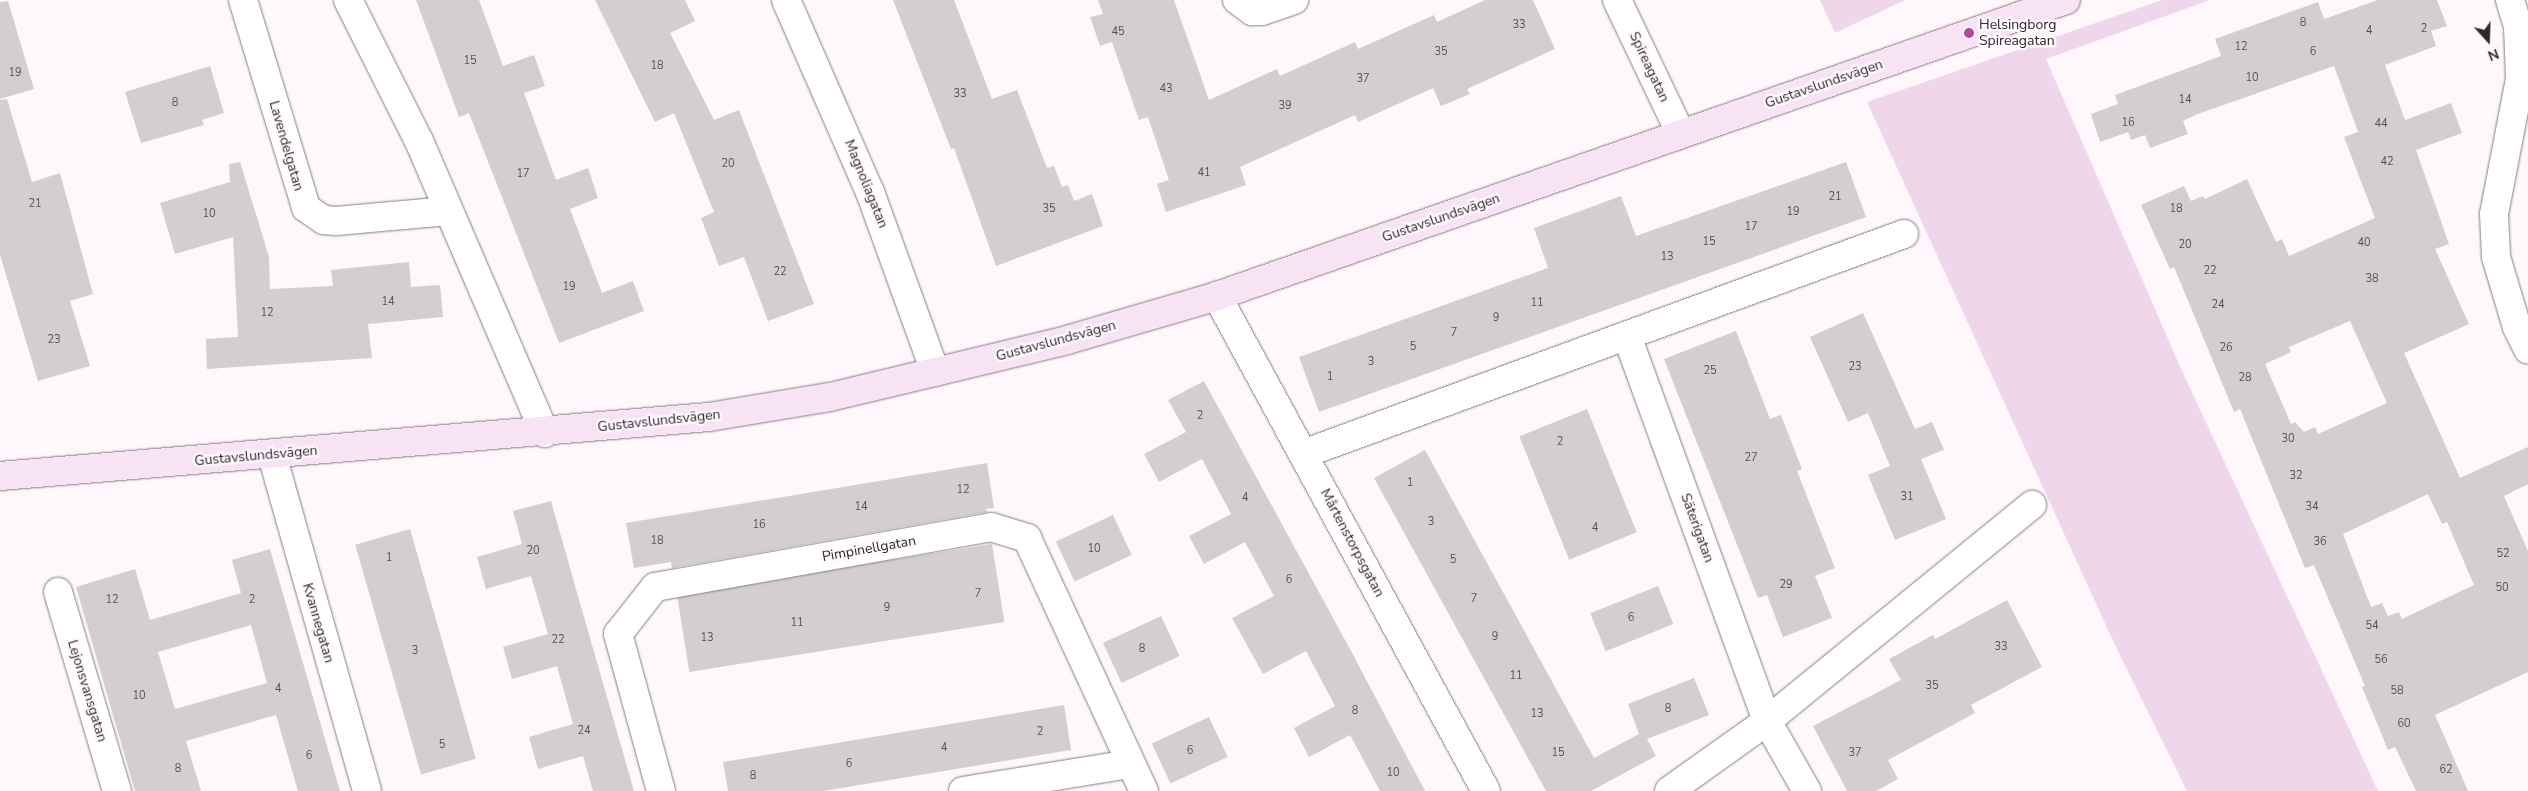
<!DOCTYPE html>
<meta charset="utf-8">
<style>
body{margin:0}
#map{position:relative;width:2528px;height:791px;overflow:hidden;background:#fef7fc;font-family:"Nunito Sans",sans-serif}
div>[style]{position:absolute}
.green>*{inset:0;background:#f0d6ea}
.building>*{inset:0;background:#d4ced2;transform-origin:0 0}
.roads{filter:drop-shadow(0 0 1px #847e83) drop-shadow(0 0 1px #847e83)}
.street>*{height:28px;margin:-14px;padding:0 14px;transform-origin:14px;border-radius:14px;background:#fff}
.secondary>*{height:28px;margin:-14px;padding:0 14px;transform-origin:14px;border-radius:14px;background:#f7e3f3}
.dots>*{width:14px;height:14px;translate:-50% -50%;box-sizing:border-box;border:2px solid #fef7fc;border-radius:50%}
span{translate:-50% -50%;white-space:nowrap;text-align:center;line-height:1.15;-webkit-text-stroke:5px #fef7fc;paint-order:stroke}
.number-label{font-size:11px;color:#555255}
.number-label span{-webkit-text-stroke-width:0}
.poi-label{font-size:14px;color:#2b292b}
.left{translate:0 -50%;text-align:left}
.street-label{font-size:14px;color:#2b292b}
.north{position:absolute;left:2463px;top:15px;width:50px;height:50px;-webkit-text-stroke:4px #fef7fc;paint-order:stroke;rotate:160deg;font-size:14px;font-weight:700;line-height:20px;text-align:center;color:#2b292b}
.north::after{content:'';display:block;margin:auto;width:18px;height:22px;background:#2b292b;clip-path:polygon(50% 0,100% 100%,50% 72%,0 100%)}
</style>
<div id="map">
<div class="green">
<div style="clip-path:polygon(1820px 0,1905px 0,1835px 33px)"></div>
<div style="clip-path:polygon(2162px 0,2210px 0,2046px 59px,2182px 371px,2378px 791px,2187px 791px,2114px 643px,1867px 102px)"></div>
</div>
<div class="building">
<div style="clip-path:polygon(416px 0,479px 0,503px 66px,534px 55px,545px 86px,524px 93px,556px 180px,588px 168px,598px 198px,570px 209px,602px 293px,633px 281px,644px 311px,559px 343px,469px 113px,459px 117px)"></div>
<div style="clip-path:polygon(595px 0,685px 0,695px 21px,670px 33px,714px 120px,739px 110px,814px 304px,768px 321px,744px 257px,719px 266px,701px 218px,714px 212px,674px 113px,655px 122px)"></div>
<div style="clip-path:polygon(893px 0,954px 0,992px 99px,1017px 90px,1047px 168px,1054px 166px,1062px 187px,1068px 185px,1074px 201px,1092px 194px,1103px 226px,996px 266px,954px 148px,951px 149px)"></div>
<div style="clip-path:polygon(1098px 0,1174px 0,1209px 100px,1277px 69px,1280px 76px,1355px 42px,1358px 49px,1434px 15px,1437px 22px,1485px 0,1533px 0,1555px 49px,1467px 89px,1470px 94px,1441px 106px,1433px 88px,1358px 122px,1355px 115px,1240px 167px,1246px 185px,1166px 212px,1157px 184px,1169px 180px,1148px 117px,1139px 120px,1112px 42px,1100px 46px,1090px 17px,1103px 14px)"></div>
<div style="clip-path:polygon(evenodd,2378px 0,2437px 0,2447px 26px,2431px 31px,2436px 46px,2385px 65px,2405px 120px,2451px 103px,2462px 133px,2416px 150px,2449px 244px,2435px 249px,2469px 324px,2404px 353px,2460px 478px,2528px 447px,2528px 484px,2504px 496px,2528px 551px,2528px 672px,2435px 715px,2468px 791px,2416px 791px,2395px 747px,2388px 750px,2362px 687px,2365px 686px,2314px 565px,2305px 568px,2240px 409px,2234px 412px,2174px 267px,2170px 269px,2141px 205px,2184px 186px,2191px 201px,2203px 196px,2205px 199px,2247px 179px,2276px 242px,2282px 239px,2289px 256px,2375px 218px,2344px 137px,2358px 132px,2334px 66px,2198px 114px,2183px 121px,2188px 134px,2150px 148px,2145px 135px,2131px 140px,2128px 132px,2100px 142px,2091px 114px,2118px 104px,2115px 95px,2221px 56px,2215px 39px,2318px 2px,2324px 19px,2378px 0,2350px 321px,2387px 403px,2318px 434px,2315px 427px,2304px 432px,2295px 422px,2291px 424px,2265px 364px,2291px 352px,2289px 347px,2350px 321px,2378px 0,2428px 494px,2442px 524px,2447px 522px,2474px 585px,2402px 619px,2399px 612px,2388px 616px,2382px 603px,2371px 607px,2343px 534px,2428px 494px)"></div>
<div style="clip-path:polygon(8px 1px,34px 89px,0 99px,0 2px)"></div>
<div style="clip-path:polygon(210px 66px,224px 113px,202px 120px,204px 125px,141px 143px,125px 92px)"></div>
<div style="clip-path:polygon(7px 99px,32px 182px,60px 173px,93px 294px,70px 301px,90px 366px,38px 381px,0 255px,0 100px)"></div>
<div style="clip-path:polygon(240px 162px,269px 257px,270px 289px,333px 286px,331px 270px,409px 262px,411px 287px,440px 285px,443px 317px,368px 324px,372px 358px,207px 369px,206px 339px,238px 337px,233px 237px,175px 254px,160px 203px,230px 182px,229px 164px)"></div>
<div style="clip-path:polygon(1846px 162px,1866px 217px,1319px 412px,1299px 357px,1548px 268px,1534px 228px,1621px 196px,1636px 236px)"></div>
<div style="clip-path:polygon(1863px 313px,1915px 429px,1932px 422px,1944px 450px,1921px 459px,1946px 519px,1895px 540px,1868px 475px,1890px 466px,1868px 413px,1848px 422px,1810px 337px)"></div>
<div style="clip-path:polygon(1736px 331px,1770px 419px,1781px 415px,1802px 469px,1797px 471px,1835px 568px,1815px 576px,1832px 618px,1783px 637px,1767px 595px,1758px 598px,1664px 359px)"></div>
<div style="clip-path:polygon(1204px 381px,1351px 651px,1425px 791px,1380px 791px,1350px 735px,1309px 757px,1294px 728px,1335px 706px,1306px 651px,1263px 674px,1232px 618px,1274px 596px,1245px 542px,1204px 564px,1189px 536px,1231px 514px,1202px 459px,1159px 482px,1144px 454px,1186px 432px,1168px 400px)"></div>
<div style="left:1587px;top:409px;width:133px;height:73px;rotate:68deg"></div>
<div style="clip-path:polygon(1425px 450px,1594px 758px,1639px 734px,1628px 704px,1694px 678px,1709px 715px,1647px 739px,1656px 756px,1591px 791px,1546px 791px,1374px 478px)"></div>
<div style="clip-path:polygon(987px 463px,994px 508px,986px 509px,987px 512px,672px 568px,671px 562px,634px 568px,626px 523px)"></div>
<div style="clip-path:polygon(551px 501px,580px 603px,634px 791px,593px 791px,583px 756px,538px 769px,529px 737px,573px 724px,557px 666px,512px 679px,503px 647px,548px 634px,531px 576px,486px 589px,477px 557px,522px 544px,513px 511px)"></div>
<div style="left:1113px;top:515px;width:44px;height:63px;rotate:65deg"></div>
<div style="left:410px;top:529px;width:239px;height:57px;rotate:74deg"></div>
<div style="left:992px;top:544px;width:79px;height:319px;rotate:81deg"></div>
<div style="clip-path:polygon(evenodd,270px 549px,340px 791px,298px 791px,276px 715px,186px 741px,201px 791px,135px 791px,76px 587px,135px 569px,150px 620px,241px 593px,232px 560px,270px 549px,251px 625px,267px 683px,175px 709px,158px 652px,251px 625px)"></div>
<div style="left:1658px;top:586px;width:41px;height:73px;rotate:68deg"></div>
<div style="clip-path:polygon(2007px 600px,2042px 667px,1971px 705px,1975px 713px,1888px 760px,1898px 779px,1876px 791px,1847px 791px,1813px 726px,1901px 680px,1889px 659px,1933px 635px,1935px 639px)"></div>
<div style="left:1161px;top:616px;width:44px;height:64px;rotate:65deg"></div>
<div style="clip-path:polygon(1064px 705px,1071px 750px,823px 791px,728px 791px,723px 762px)"></div>
<div style="left:1209px;top:717px;width:44px;height:63px;rotate:65deg"></div>
</div>
<div class="roads">
<div class="street">
<div style="left:243px;top:0;width:217px;rotate:73.1deg"></div>
<div style="left:306px;top:208px;width:22px;rotate:34deg"></div>
<div style="left:324px;top:220px;width:12px;rotate:5deg"></div>
<div style="left:336px;top:221px;width:113px;rotate:-5.1deg"></div>
<div style="left:348px;top:0;width:158px;rotate:63.3deg"></div>
<div style="left:419px;top:141px;width:318px;rotate:66.7deg"></div>
<div style="left:786px;top:0;width:210px;rotate:66.4deg"></div>
<div style="left:870px;top:192px;width:191px;rotate:70.1deg"></div>
<div style="left:1237px;top:0;width:19px;rotate:36deg"></div>
<div style="left:1252px;top:11px;width:10px"></div>
<div style="left:1262px;top:11px;width:34px;rotate:-19deg"></div>
<div style="left:1617px;top:0;width:148px;rotate:64.5deg"></div>
<div style="left:2510px;top:0;width:27px;rotate:73deg"></div>
<div style="left:2518px;top:26px;width:53px;rotate:87.8deg"></div>
<div style="left:2520px;top:79px;width:137px;rotate:100.9deg"></div>
<div style="left:2494px;top:214px;width:43px;rotate:87.3deg"></div>
<div style="left:2496px;top:257px;width:73px;rotate:73.3deg"></div>
<div style="left:2517px;top:327px;width:25px;rotate:64deg"></div>
<div style="left:1217px;top:296px;width:563px;rotate:61.48deg"></div>
<div style="left:1627px;top:336px;width:410px;rotate:70deg"></div>
<div style="left:1767px;top:721px;width:81px;rotate:60.3deg"></div>
<div style="left:1303px;top:454px;width:640px;rotate:-20.11deg"></div>
<div style="left:272px;top:455px;width:349px;rotate:74.2deg"></div>
<div style="left:58px;top:592px;width:208px;rotate:73.5deg"></div>
<div style="left:661px;top:791px;width:163px;rotate:-105.3deg"></div>
<div style="left:618px;top:634px;width:60px;rotate:-51.8deg"></div>
<div style="left:655px;top:587px;width:341px;rotate:-10.1deg"></div>
<div style="left:991px;top:527px;width:38px;rotate:17deg"></div>
<div style="left:1027px;top:538px;width:279px;rotate:65.2deg"></div>
<div style="left:963px;top:791px;width:169px;rotate:-9.2deg"></div>
<div style="left:1669px;top:791px;width:120px;rotate:-35.5deg"></div>
<div style="left:1767px;top:721px;width:342px;rotate:-39.2deg"></div>
</div>
<div class="secondary">
<div style="left:0;top:476px;width:711px;rotate:-4.76deg"></div>
<div style="left:709px;top:417px;width:123px;rotate:-9.4deg"></div>
<div style="left:830px;top:397px;width:108px;rotate:-13.4deg"></div>
<div style="left:935px;top:372px;width:136px;rotate:-13.6deg"></div>
<div style="left:1067px;top:340px;width:156px;rotate:-16.3deg"></div>
<div style="left:1217px;top:296px;width:899px;rotate:-19.22deg"></div>
</div>
</div>
<div class="dots">
<div style="left:1969px;top:33px;background:#b345a3"></div>
</div>
<div class="number-label">
<span style="left:2303px;top:23px">8</span>
<span style="left:1519px;top:25px">33</span>
<span style="left:2424px;top:29px">2</span>
<span style="left:2369px;top:31px">4</span>
<span style="left:1118px;top:32px">45</span>
<span style="left:2241px;top:47px">12</span>
<span style="left:1441px;top:52px">35</span>
<span style="left:2313px;top:52px">6</span>
<span style="left:470px;top:61px">15</span>
<span style="left:657px;top:66px">18</span>
<span style="left:15px;top:73px">19</span>
<span style="left:2252px;top:78px">10</span>
<span style="left:1363px;top:79px">37</span>
<span style="left:1166px;top:89px">43</span>
<span style="left:960px;top:94px">33</span>
<span style="left:2185px;top:100px">14</span>
<span style="left:175px;top:103px">8</span>
<span style="left:1285px;top:106px">39</span>
<span style="left:2128px;top:123px">16</span>
<span style="left:2381px;top:124px">44</span>
<span style="left:2387px;top:162px">42</span>
<span style="left:728px;top:164px">20</span>
<span style="left:1204px;top:173px">41</span>
<span style="left:523px;top:174px">17</span>
<span style="left:1835px;top:197px">21</span>
<span style="left:35px;top:204px">21</span>
<span style="left:1049px;top:209px">35</span>
<span style="left:2176px;top:209px">18</span>
<span style="left:1793px;top:212px">19</span>
<span style="left:209px;top:214px">10</span>
<span style="left:1751px;top:227px">17</span>
<span style="left:1709px;top:242px">15</span>
<span style="left:2364px;top:243px">40</span>
<span style="left:2185px;top:245px">20</span>
<span style="left:1667px;top:257px">13</span>
<span style="left:2210px;top:271px">22</span>
<span style="left:780px;top:272px">22</span>
<span style="left:2372px;top:279px">38</span>
<span style="left:569px;top:287px">19</span>
<span style="left:388px;top:302px">14</span>
<span style="left:1537px;top:303px">11</span>
<span style="left:2218px;top:305px">24</span>
<span style="left:267px;top:313px">12</span>
<span style="left:1496px;top:318px">9</span>
<span style="left:1454px;top:333px">7</span>
<span style="left:54px;top:340px">23</span>
<span style="left:1413px;top:347px">5</span>
<span style="left:2226px;top:348px">26</span>
<span style="left:1371px;top:362px">3</span>
<span style="left:1855px;top:367px">23</span>
<span style="left:1710px;top:371px">25</span>
<span style="left:1330px;top:377px">1</span>
<span style="left:2245px;top:378px">28</span>
<span style="left:1200px;top:416px">2</span>
<span style="left:2288px;top:439px">30</span>
<span style="left:1560px;top:442px">2</span>
<span style="left:1751px;top:458px">27</span>
<span style="left:2296px;top:476px">32</span>
<span style="left:1410px;top:483px">1</span>
<span style="left:963px;top:490px">12</span>
<span style="left:1907px;top:497px">31</span>
<span style="left:1245px;top:498px">4</span>
<span style="left:861px;top:507px">14</span>
<span style="left:2312px;top:507px">34</span>
<span style="left:1431px;top:522px">3</span>
<span style="left:759px;top:525px">16</span>
<span style="left:1595px;top:528px">4</span>
<span style="left:657px;top:541px">18</span>
<span style="left:2320px;top:542px">36</span>
<span style="left:1094px;top:549px">10</span>
<span style="left:533px;top:551px">20</span>
<span style="left:2503px;top:554px">52</span>
<span style="left:389px;top:558px">1</span>
<span style="left:1453px;top:560px">5</span>
<span style="left:1289px;top:580px">6</span>
<span style="left:1786px;top:585px">29</span>
<span style="left:2502px;top:588px">50</span>
<span style="left:978px;top:594px">7</span>
<span style="left:1474px;top:599px">7</span>
<span style="left:112px;top:600px">12</span>
<span style="left:252px;top:600px">2</span>
<span style="left:887px;top:608px">9</span>
<span style="left:1631px;top:618px">6</span>
<span style="left:797px;top:623px">11</span>
<span style="left:2372px;top:626px">54</span>
<span style="left:1495px;top:637px">9</span>
<span style="left:707px;top:638px">13</span>
<span style="left:558px;top:640px">22</span>
<span style="left:2001px;top:647px">33</span>
<span style="left:1142px;top:649px">8</span>
<span style="left:415px;top:651px">3</span>
<span style="left:2381px;top:660px">56</span>
<span style="left:1516px;top:676px">11</span>
<span style="left:1932px;top:686px">35</span>
<span style="left:278px;top:689px">4</span>
<span style="left:2397px;top:691px">58</span>
<span style="left:139px;top:696px">10</span>
<span style="left:1668px;top:709px">8</span>
<span style="left:1355px;top:711px">8</span>
<span style="left:1537px;top:714px">13</span>
<span style="left:2404px;top:724px">60</span>
<span style="left:584px;top:731px">24</span>
<span style="left:1040px;top:732px">2</span>
<span style="left:442px;top:745px">5</span>
<span style="left:944px;top:748px">4</span>
<span style="left:1190px;top:751px">6</span>
<span style="left:1558px;top:753px">15</span>
<span style="left:1855px;top:753px">37</span>
<span style="left:309px;top:756px">6</span>
<span style="left:849px;top:764px">6</span>
<span style="left:178px;top:769px">8</span>
<span style="left:2446px;top:770px">62</span>
<span style="left:1393px;top:773px">10</span>
<span style="left:753px;top:776px">8</span>
</div>
<div class="poi-label">
<span class="left" style="left:1979px;top:33px">Helsingborg<br>Spireagatan</span>
</div>
<div class="street-label">
<span style="left:1649px;top:67px;rotate:65deg">Spireagatan</span>
<span style="left:1824px;top:84px;rotate:-19deg">Gustavslundsvägen</span>
<span style="left:286px;top:146px;rotate:74deg">Lavendelgatan</span>
<span style="left:866px;top:184px;rotate:68deg">Magnoliagatan</span>
<span style="left:1441px;top:218px;rotate:-19deg">Gustavslundsvägen</span>
<span style="left:1056px;top:341px;rotate:-15deg">Gustavslundsvägen</span>
<span style="left:659px;top:421px;rotate:-6deg">Gustavslundsvägen</span>
<span style="left:256px;top:456px;rotate:-5deg">Gustavslundsvägen</span>
<span style="left:1697px;top:528px;rotate:70deg">Säterigatan</span>
<span style="left:1352px;top:543px;rotate:62deg">Mårtenstorpsgatan</span>
<span style="left:869px;top:549px;rotate:-10deg">Pimpinellgatan</span>
<span style="left:318px;top:623px;rotate:74deg">Kvannegatan</span>
<span style="left:87px;top:691px;rotate:73deg">Lejonsvansgatan</span>
</div>
<div class="north">N</div>
</div>
